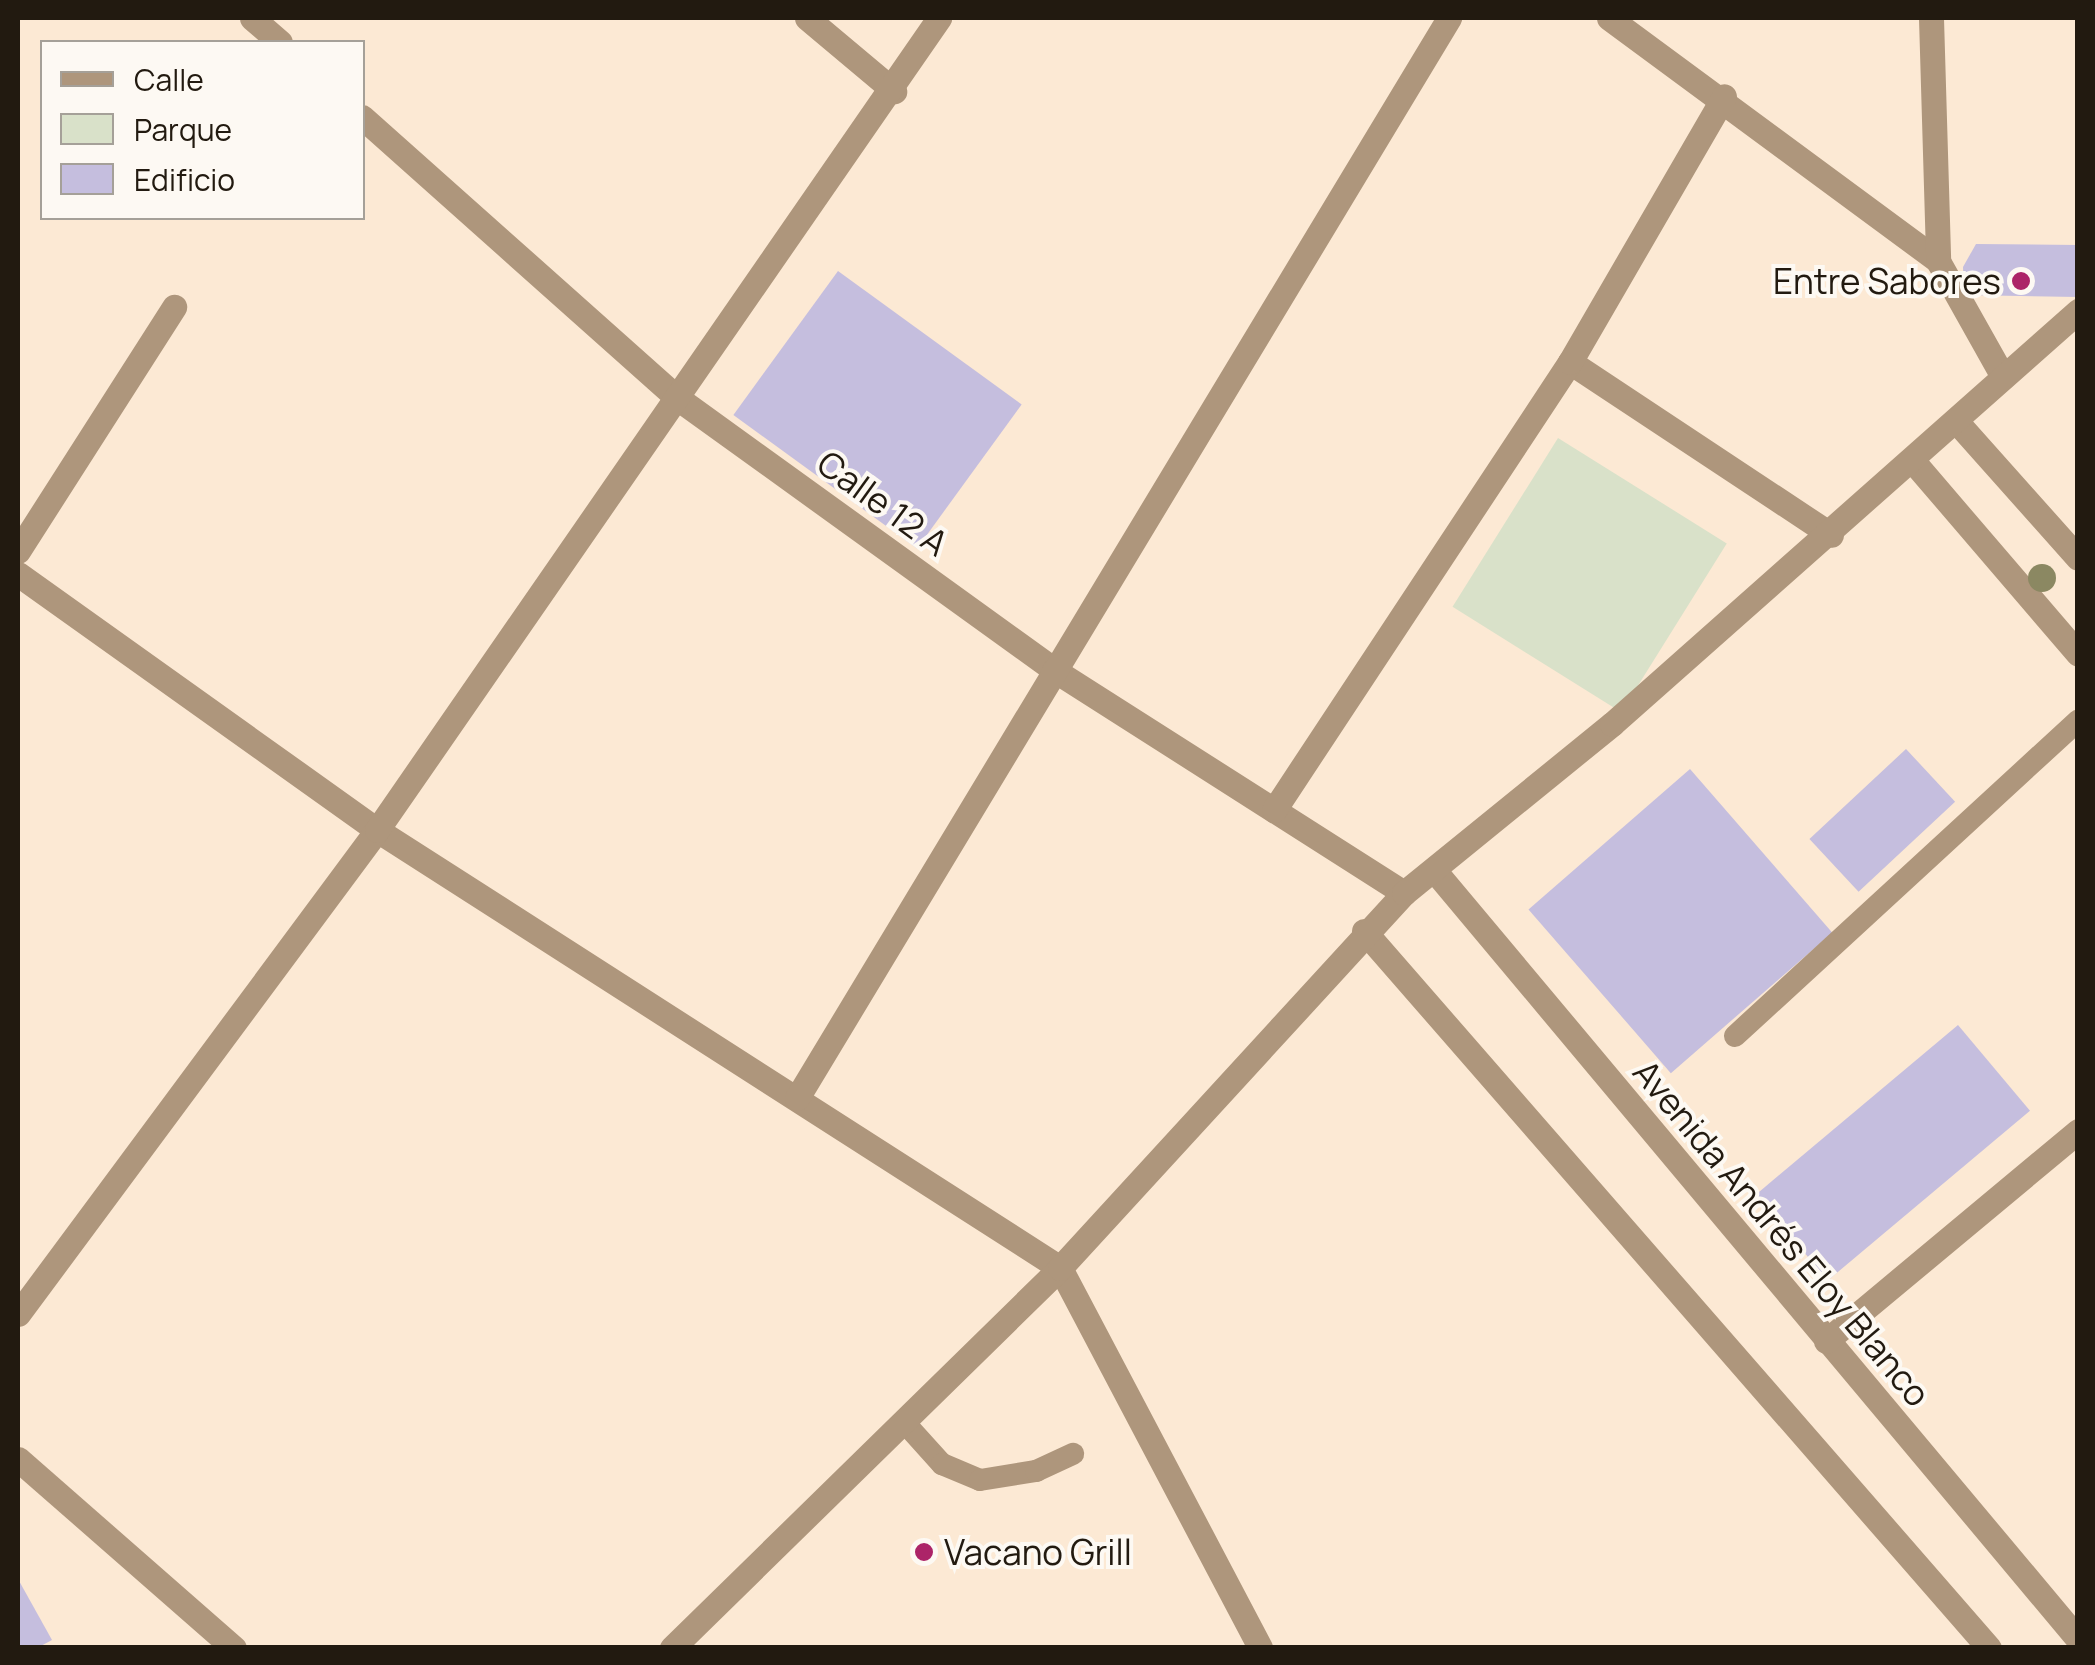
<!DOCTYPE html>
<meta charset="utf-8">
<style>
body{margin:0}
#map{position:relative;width:2095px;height:1665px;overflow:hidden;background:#fce9d4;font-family:Manrope,sans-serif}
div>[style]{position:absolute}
.green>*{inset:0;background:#d9e1c9;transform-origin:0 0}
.building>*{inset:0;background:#c5bede;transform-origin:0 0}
.service>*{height:22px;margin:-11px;padding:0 11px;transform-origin:11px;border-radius:11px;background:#ae967c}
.minor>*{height:25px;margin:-12.5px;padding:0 12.5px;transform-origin:12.5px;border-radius:12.5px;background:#ae967c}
.trees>*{width:28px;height:28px;margin:-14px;border-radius:50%;background:#8b8862}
.dots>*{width:28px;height:28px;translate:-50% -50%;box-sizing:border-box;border:5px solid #fdf9f3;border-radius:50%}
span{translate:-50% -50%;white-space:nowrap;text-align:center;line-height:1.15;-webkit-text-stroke:8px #fdf9f3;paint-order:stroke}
.poi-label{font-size:35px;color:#221a10}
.right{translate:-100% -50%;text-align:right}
.left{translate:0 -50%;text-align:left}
.street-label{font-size:35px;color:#221a10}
.frame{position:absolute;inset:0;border:20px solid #221a10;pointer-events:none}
.legend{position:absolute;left:40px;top:40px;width:325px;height:180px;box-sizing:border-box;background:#fdf9f3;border:2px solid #a5a098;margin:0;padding:12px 18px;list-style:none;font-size:30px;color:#221a10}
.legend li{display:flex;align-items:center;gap:20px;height:50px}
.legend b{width:50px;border:2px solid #a5a098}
</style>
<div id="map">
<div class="green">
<div style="left:1558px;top:438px;width:199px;height:199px;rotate:32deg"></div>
</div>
<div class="building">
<div style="clip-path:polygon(1976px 244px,2078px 245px,2078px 297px,1964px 295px,1963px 267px)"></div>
<div style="left:838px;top:271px;width:227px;height:178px;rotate:36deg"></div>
<div style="left:1906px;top:749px;width:72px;height:132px;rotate:47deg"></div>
<div style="left:1690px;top:769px;width:217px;height:214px;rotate:49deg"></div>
<div style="left:1958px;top:1025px;width:112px;height:264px;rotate:50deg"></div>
<div style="clip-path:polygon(18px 1579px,52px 1640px,37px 1648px,18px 1648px)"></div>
</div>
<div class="service">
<div style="left:1735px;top:1036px;width:466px;rotate:-42.6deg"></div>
<div style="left:904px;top:1422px;width:57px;rotate:47.9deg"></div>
<div style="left:942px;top:1464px;width:41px;rotate:22.8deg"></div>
<div style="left:980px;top:1480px;width:57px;rotate:-9.1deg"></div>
<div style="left:1036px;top:1471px;width:41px;rotate:-24.7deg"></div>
</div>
<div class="minor">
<div style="left:252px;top:18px;width:37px;rotate:41deg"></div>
<div style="left:807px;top:18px;width:114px;rotate:40deg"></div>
<div style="left:1609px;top:18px;width:409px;rotate:36.4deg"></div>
<div style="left:1938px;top:261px;width:133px;rotate:60.7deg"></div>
<div style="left:1931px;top:18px;width:243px;rotate:88.3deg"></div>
<div style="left:362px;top:117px;width:421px;rotate:41.7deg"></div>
<div style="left:676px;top:397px;width:466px;rotate:35.8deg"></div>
<div style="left:1054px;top:670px;width:415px;rotate:32.5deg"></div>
<div style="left:1570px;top:362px;width:313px;rotate:33.5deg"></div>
<div style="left:1956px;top:421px;width:183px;rotate:48.3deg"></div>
<div style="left:1912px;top:460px;width:255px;rotate:49.4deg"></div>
<div style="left:18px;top:551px;width:290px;rotate:-57.4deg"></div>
<div style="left:18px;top:574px;width:441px;rotate:35.5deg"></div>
<div style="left:377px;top:830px;width:811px;rotate:32.67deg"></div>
<div style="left:1060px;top:1268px;width:429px;rotate:62.2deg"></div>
<div style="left:1274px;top:810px;width:537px;rotate:-56.55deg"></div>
<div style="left:1570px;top:362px;width:307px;rotate:-59.9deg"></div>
<div style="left:1434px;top:870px;width:1003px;rotate:50.06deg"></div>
<div style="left:1364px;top:931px;width:951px;rotate:48.92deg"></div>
<div style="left:797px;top:1098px;width:1262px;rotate:-58.88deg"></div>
<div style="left:18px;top:1314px;width:603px;rotate:-53.43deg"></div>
<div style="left:377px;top:830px;width:988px;rotate:-55.31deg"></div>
<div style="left:1826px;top:1341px;width:328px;rotate:-39.8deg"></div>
<div style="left:18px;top:1459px;width:287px;rotate:41.2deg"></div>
<div style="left:672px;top:1648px;width:543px;rotate:-44.4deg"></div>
<div style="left:1060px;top:1268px;width:509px;rotate:-47.47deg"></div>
<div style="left:1404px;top:893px;width:268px;rotate:-39.1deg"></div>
<div style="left:1612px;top:724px;width:623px;rotate:-41.55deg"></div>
</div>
<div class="trees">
<div style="left:2042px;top:578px"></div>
</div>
<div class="dots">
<div style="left:2021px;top:281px;background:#ac2468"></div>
<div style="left:924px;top:1552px;background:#ac2468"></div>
</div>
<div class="poi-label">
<span class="right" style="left:2001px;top:281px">Entre Sabores</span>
<span class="left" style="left:944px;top:1552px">Vacano Grill</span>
</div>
<div class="street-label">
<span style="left:883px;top:503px;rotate:36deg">Calle 12 A</span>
<span style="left:1782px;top:1233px;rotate:50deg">Avenida Andrés Eloy Blanco</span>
</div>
<div class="frame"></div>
<ul class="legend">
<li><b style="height:12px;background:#ae967c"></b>Calle</li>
<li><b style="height:28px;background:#d9e1c9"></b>Parque</li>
<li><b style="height:28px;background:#c5bede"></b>Edificio</li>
</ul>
</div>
